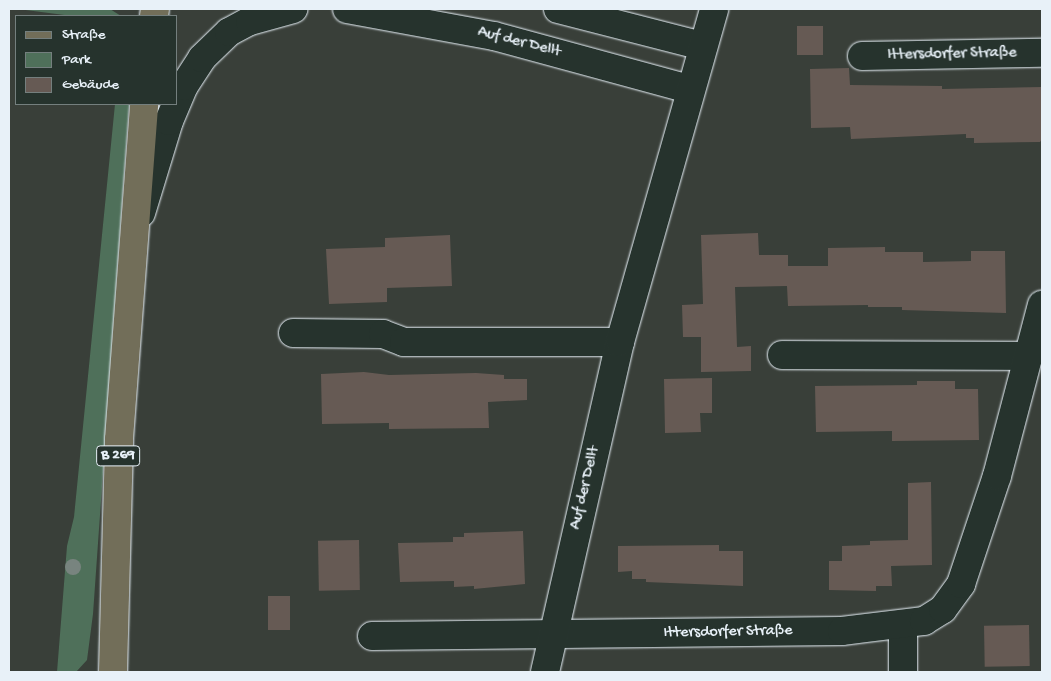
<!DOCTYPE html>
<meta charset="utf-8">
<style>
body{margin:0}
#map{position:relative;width:1051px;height:681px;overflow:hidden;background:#393f39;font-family:"Gochi Hand",sans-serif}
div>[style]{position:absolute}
.green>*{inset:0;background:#4f705a}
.building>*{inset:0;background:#665a54;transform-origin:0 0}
.roads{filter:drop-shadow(0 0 1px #e8f1f8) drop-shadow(0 0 1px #e8f1f8)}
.minor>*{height:28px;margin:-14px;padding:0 14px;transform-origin:14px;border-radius:14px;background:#26332d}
.primary>*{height:28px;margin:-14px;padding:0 14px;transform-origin:14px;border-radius:14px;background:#726e59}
.trees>*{width:16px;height:16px;margin:-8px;border-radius:50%;background:#78847f}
span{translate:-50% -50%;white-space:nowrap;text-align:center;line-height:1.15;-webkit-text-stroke:5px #26332d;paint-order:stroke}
.shield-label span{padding:1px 4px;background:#26332d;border:1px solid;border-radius:4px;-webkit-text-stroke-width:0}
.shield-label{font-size:15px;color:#e8f1f8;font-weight:700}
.street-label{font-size:16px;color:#e8f1f8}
.frame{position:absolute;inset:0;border:10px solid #e8f1f8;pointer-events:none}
.legend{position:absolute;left:15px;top:15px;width:162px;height:90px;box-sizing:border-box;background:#26332d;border:1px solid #747f7e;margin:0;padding:6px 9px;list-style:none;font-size:15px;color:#e8f1f8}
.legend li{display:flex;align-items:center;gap:10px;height:25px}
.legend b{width:25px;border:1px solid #747f7e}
</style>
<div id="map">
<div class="green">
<div style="clip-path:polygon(18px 9px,110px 9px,121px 16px,72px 16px)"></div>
<div style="clip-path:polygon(115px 104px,129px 104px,93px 614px,87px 660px,76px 672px,57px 672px,67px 546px,74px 517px)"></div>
</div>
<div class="building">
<div style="left:797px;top:26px;width:26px;height:29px"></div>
<div style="clip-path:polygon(849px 68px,850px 85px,942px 86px,942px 89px,1042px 87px,1042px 139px,1040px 142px,974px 143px,974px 138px,966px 138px,966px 134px,851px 139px,850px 127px,811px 128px,810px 69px)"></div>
<div style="clip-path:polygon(758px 233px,759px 255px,788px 255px,788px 266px,828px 266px,828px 248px,885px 247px,885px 252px,923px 252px,923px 262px,971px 261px,971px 251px,1005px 251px,1006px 313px,902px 310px,902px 307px,868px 307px,868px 305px,788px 306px,787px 286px,735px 287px,737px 347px,751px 346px,751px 371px,701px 372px,701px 337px,683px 337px,682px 305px,703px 304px,701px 235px)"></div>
<div style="clip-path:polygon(450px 235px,452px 286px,387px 288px,387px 302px,329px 304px,326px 249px,385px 247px,385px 238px)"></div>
<div style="clip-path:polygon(364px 372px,389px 375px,476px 373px,504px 375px,504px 379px,527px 379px,527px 400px,488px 402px,489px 428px,389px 429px,389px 423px,322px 424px,321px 374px)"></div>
<div style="clip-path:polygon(712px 378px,712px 413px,700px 413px,701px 432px,665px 433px,664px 379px)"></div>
<div style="clip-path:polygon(917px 381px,955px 381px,955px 389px,978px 389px,979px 440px,892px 441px,892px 431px,816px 432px,815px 386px,917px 385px)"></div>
<div style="clip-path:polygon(931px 482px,932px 565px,891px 566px,892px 586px,876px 586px,876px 591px,829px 590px,829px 561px,842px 561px,842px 546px,870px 545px,870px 541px,908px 540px,908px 483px)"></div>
<div style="clip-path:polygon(523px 531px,525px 584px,474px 589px,474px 586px,454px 587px,454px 581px,400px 582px,398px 543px,453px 542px,453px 537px,464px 537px,464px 533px)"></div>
<div style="left:359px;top:540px;width:50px;height:41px;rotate:89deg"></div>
<div style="clip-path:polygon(719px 545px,719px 551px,743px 551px,743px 586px,646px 582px,646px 579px,632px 579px,632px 571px,618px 572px,618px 546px)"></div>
<div style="left:290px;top:596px;width:34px;height:22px;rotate:90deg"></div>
<div style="left:1029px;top:625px;width:41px;height:45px;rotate:89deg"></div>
</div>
<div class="roads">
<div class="minor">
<div style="left:347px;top:9px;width:149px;rotate:10.4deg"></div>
<div style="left:494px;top:36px;width:202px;rotate:15.2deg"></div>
<div style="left:558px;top:9px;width:149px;rotate:14.4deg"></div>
<div style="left:862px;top:56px;width:180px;rotate:-1deg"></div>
<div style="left:141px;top:213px;width:96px;rotate:-73.1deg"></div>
<div style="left:169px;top:121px;width:38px;rotate:-67deg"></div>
<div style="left:184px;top:86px;width:33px;rotate:-57deg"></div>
<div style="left:202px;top:58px;width:37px;rotate:-44deg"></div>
<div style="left:229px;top:32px;width:24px;rotate:-28deg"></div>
<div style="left:250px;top:21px;width:45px;rotate:-15.6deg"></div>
<div style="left:293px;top:333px;width:90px;rotate:0.6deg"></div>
<div style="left:383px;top:334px;width:22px;rotate:21deg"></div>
<div style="left:404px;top:342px;width:216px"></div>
<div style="left:782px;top:355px;width:247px;rotate:0.2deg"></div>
<div style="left:903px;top:626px;width:46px;rotate:90deg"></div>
<div style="left:372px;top:636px;width:470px;rotate:-0.6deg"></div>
<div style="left:842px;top:631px;width:83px;rotate:-7deg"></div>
<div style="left:924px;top:621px;width:22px;rotate:-32deg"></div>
<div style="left:943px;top:609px;width:31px;rotate:-54deg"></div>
<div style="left:961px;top:584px;width:114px;rotate:-71.6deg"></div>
<div style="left:997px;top:476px;width:177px;rotate:-75.3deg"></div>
<div style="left:545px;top:672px;width:338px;rotate:-77.2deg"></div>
<div style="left:620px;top:342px;width:346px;rotate:-74.2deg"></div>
</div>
<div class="primary">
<div style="left:154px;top:16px;width:7px;rotate:-82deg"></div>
<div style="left:113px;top:672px;width:233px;rotate:-88.5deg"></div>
<div style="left:119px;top:439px;width:336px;rotate:-85.7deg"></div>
</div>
</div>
<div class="trees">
<div style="left:73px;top:567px"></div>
</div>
<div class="shield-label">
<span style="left:118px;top:456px">B 269</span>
</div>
<div class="street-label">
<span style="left:519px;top:43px;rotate:14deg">Auf der Dellt</span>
<span style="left:952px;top:55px;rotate:-1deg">Ittersdorfer Straße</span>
<span style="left:586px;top:488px;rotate:-77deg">Auf der Dellt</span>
<span style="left:728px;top:633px;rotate:-1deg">Ittersdorfer Straße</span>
</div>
<div class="frame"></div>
<ul class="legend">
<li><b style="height:6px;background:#726e59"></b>Straße</li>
<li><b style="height:14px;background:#4f705a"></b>Park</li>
<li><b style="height:14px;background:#665a54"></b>Gebäude</li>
</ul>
</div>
